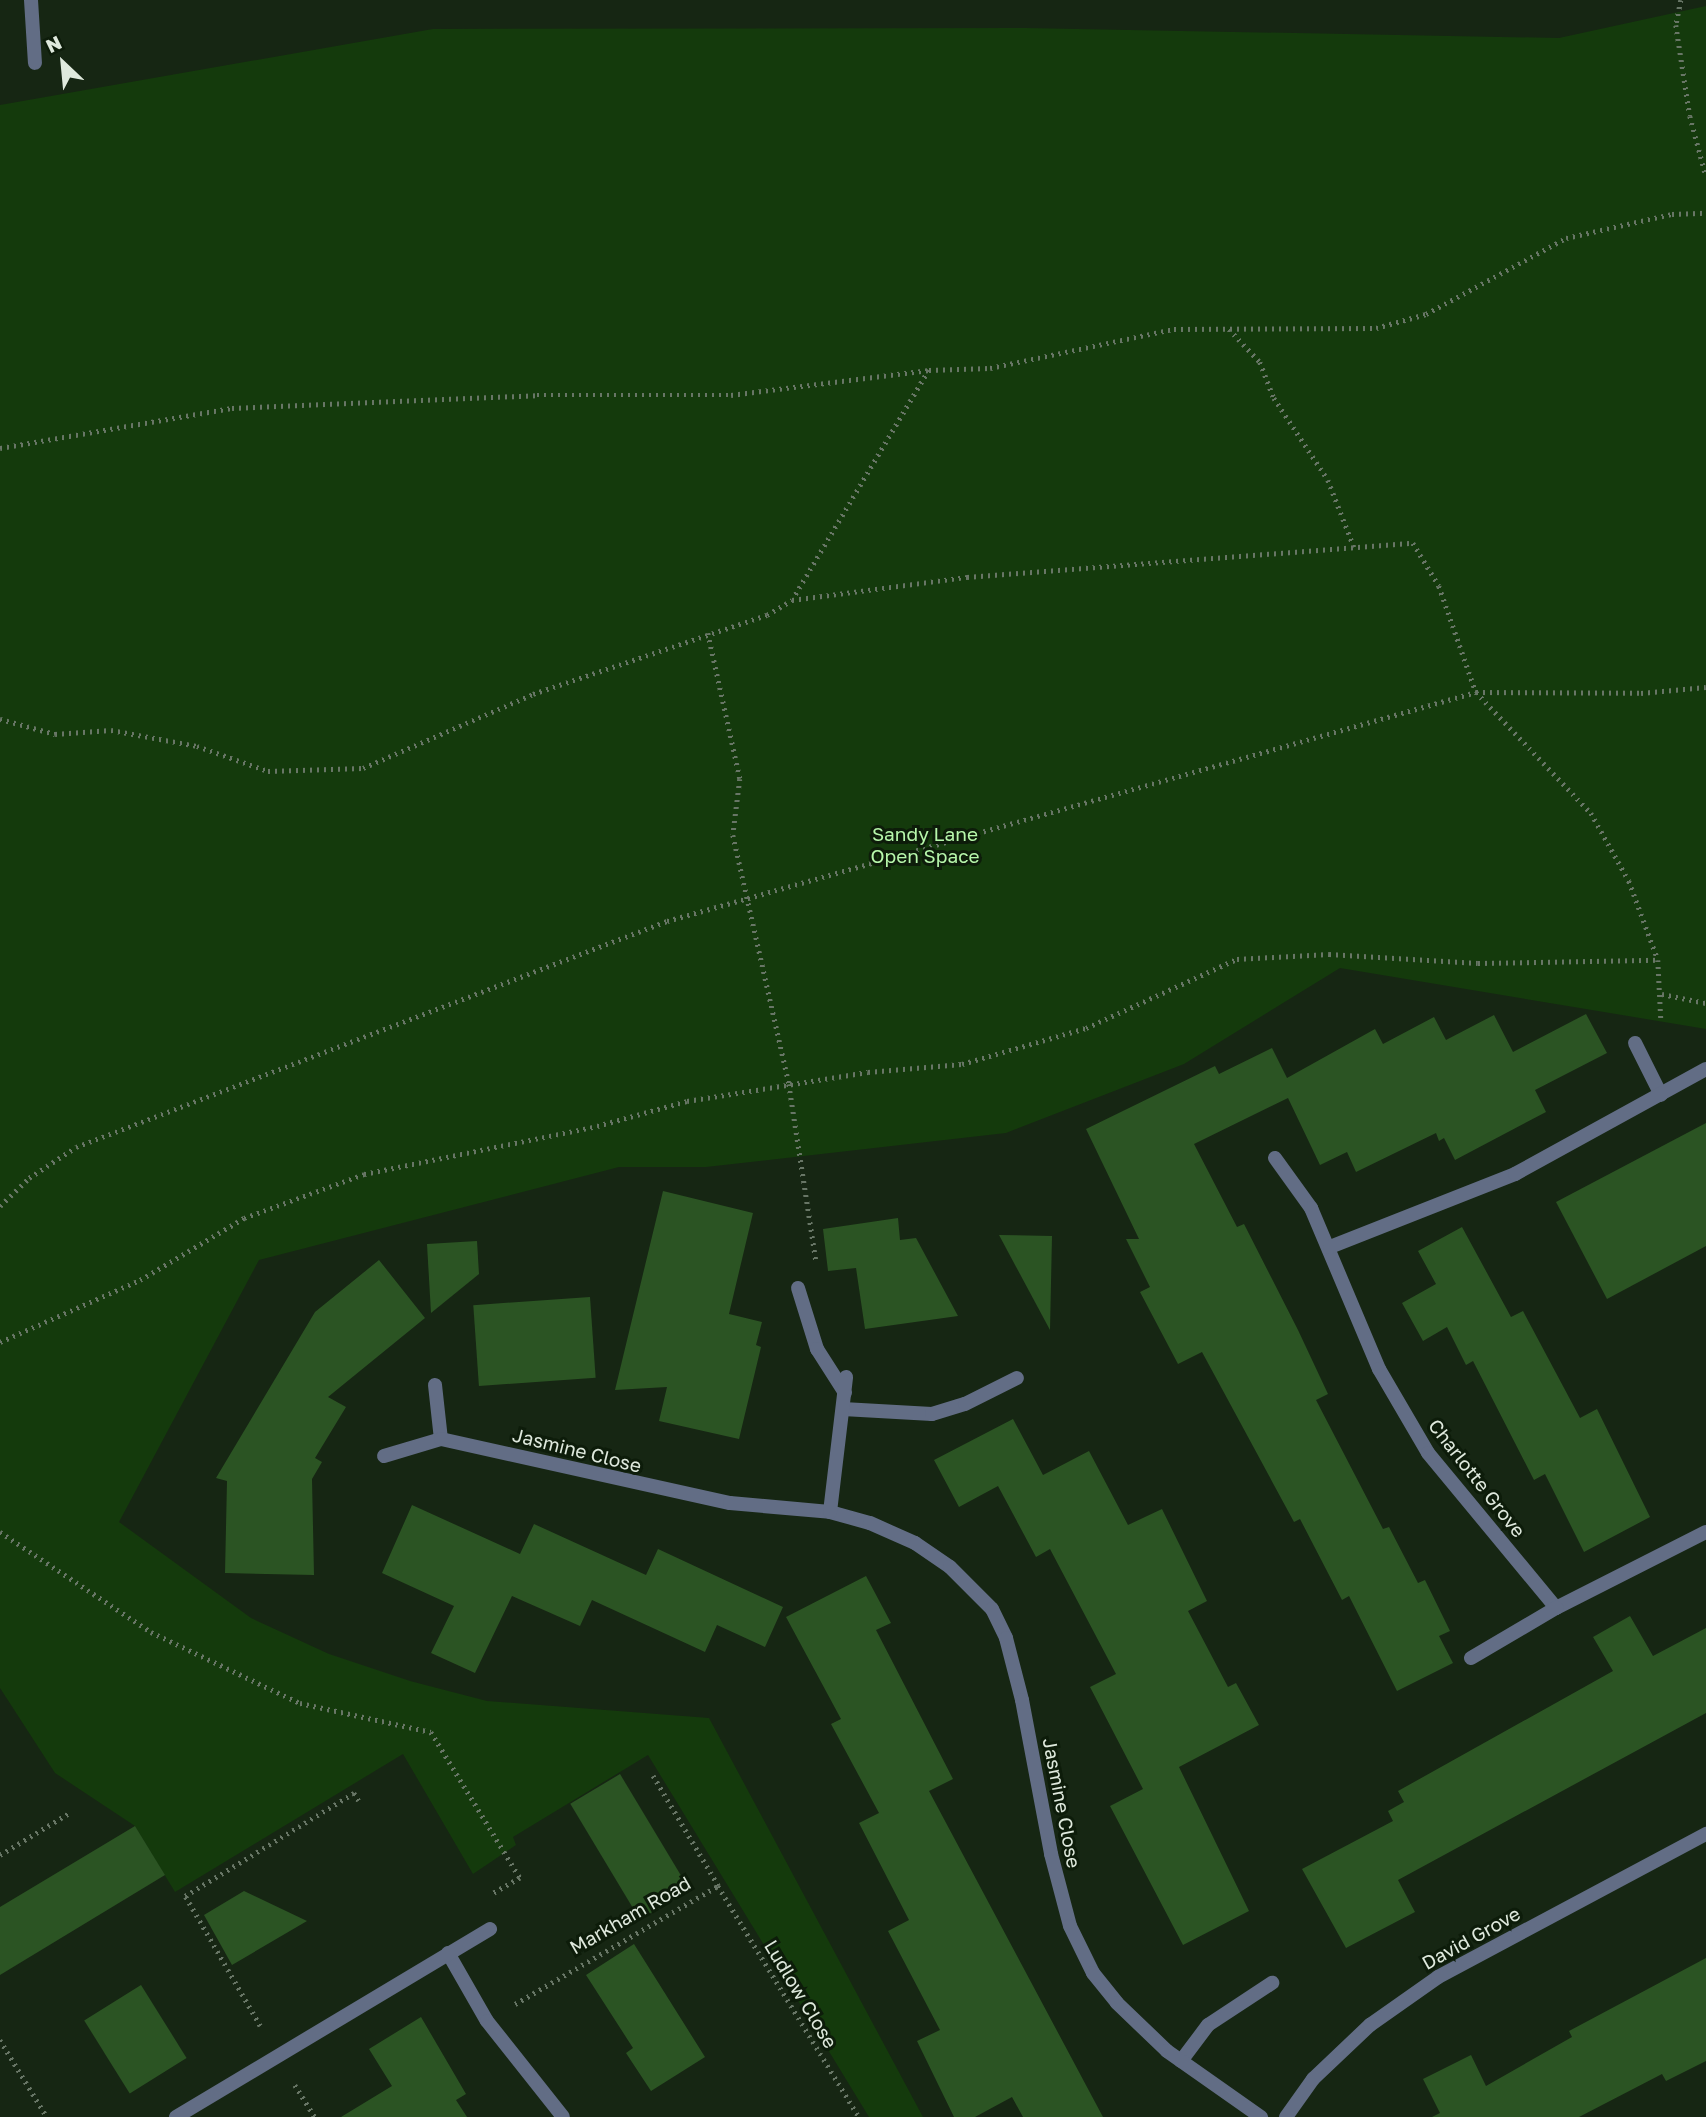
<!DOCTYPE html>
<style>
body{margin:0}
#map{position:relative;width:1706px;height:2117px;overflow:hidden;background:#162613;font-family:"Golos Text",sans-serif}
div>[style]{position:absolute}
.green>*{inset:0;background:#143a0c}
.building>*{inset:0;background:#2b5423;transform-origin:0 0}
.path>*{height:4.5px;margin-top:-2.25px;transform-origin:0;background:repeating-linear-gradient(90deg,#687666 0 2px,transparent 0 7px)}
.service>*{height:14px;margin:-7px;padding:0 7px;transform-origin:7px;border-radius:7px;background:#626d85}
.minor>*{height:14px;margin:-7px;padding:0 7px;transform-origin:7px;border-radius:7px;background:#626d85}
span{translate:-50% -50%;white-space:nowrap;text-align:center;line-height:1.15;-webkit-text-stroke:6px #0d1c0a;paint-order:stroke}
.park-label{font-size:19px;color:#b7f7ab}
.street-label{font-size:19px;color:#dfe9dd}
.north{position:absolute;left:28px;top:28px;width:70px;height:70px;-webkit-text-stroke:5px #0d1c0a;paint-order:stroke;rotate:334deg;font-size:19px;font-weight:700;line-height:28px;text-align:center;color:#dfe9dd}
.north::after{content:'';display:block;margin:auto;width:24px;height:32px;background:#dfe9dd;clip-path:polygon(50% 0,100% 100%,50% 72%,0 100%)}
</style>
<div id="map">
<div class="green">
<div style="clip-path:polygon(1706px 6px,1706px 1029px,1340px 968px,1184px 1064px,1006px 1133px,706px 1167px,619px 1167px,259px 1260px,119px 1522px,251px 1618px,329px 1654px,410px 1681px,487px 1701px,709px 1718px,923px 2117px,869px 2117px,648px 1755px,513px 1837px,516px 1845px,473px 1874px,403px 1754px,175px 1892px,135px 1826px,55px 1773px,0 1688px,0 105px,433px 29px,1025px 28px,1559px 38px)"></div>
</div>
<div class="building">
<div style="clip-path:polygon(1586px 1014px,1607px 1053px,1535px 1090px,1546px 1112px,1455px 1160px,1444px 1138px,1439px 1141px,1436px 1133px,1356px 1172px,1347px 1152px,1320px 1165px,1288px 1098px,1194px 1144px,1237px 1227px,1244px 1224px,1298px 1330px,1328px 1394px,1316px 1400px,1383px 1529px,1389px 1527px,1418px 1583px,1425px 1580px,1450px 1631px,1439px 1636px,1453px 1663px,1397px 1691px,1349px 1596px,1342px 1600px,1300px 1519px,1294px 1522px,1202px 1352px,1178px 1364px,1140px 1292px,1150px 1287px,1126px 1239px,1139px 1239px,1086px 1129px,1215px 1066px,1219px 1074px,1272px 1048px,1287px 1078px,1375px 1029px,1383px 1044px,1434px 1017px,1446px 1040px,1494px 1015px,1513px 1052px)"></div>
<div style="clip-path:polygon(1706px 1123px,1706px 1246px,1607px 1299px,1556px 1202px)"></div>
<div style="clip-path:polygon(663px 1191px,753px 1213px,729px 1314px,762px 1322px,756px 1345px,761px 1347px,739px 1439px,659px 1421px,667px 1387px,615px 1390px)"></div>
<div style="clip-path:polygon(898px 1218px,900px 1240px,916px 1238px,958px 1316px,865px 1329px,856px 1268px,828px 1271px,823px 1229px)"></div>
<div style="clip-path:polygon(1462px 1227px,1511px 1317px,1523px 1311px,1580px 1418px,1597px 1409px,1650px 1517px,1584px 1552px,1545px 1474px,1534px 1480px,1473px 1361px,1466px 1365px,1447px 1327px,1423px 1341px,1402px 1303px,1436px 1284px,1418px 1251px)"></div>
<div style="clip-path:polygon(999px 1235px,1052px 1236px,1050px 1330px)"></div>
<div style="clip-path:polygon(477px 1241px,479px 1274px,431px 1313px,427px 1244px)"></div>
<div style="clip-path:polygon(379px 1260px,425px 1318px,328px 1397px,346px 1407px,315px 1458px,322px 1462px,312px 1479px,314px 1575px,225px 1573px,227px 1481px,216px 1478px,315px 1312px)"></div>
<div style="left:590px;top:1297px;width:81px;height:117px;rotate:86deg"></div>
<div style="clip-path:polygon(1013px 1419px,1043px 1475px,1089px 1451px,1128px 1525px,1162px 1509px,1207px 1601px,1188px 1611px,1228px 1687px,1236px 1683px,1259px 1725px,1179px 1767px,1249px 1911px,1183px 1945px,1110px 1806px,1143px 1789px,1090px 1687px,1116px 1674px,1050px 1549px,1036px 1557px,998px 1486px,959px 1507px,934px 1460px)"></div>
<div style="clip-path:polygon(412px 1505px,520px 1554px,534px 1524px,646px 1575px,658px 1549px,783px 1607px,765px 1647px,717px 1625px,705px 1652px,592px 1600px,580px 1626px,512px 1596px,475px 1673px,431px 1653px,454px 1606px,382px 1573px)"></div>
<div style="clip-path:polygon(866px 1576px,891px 1623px,876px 1630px,953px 1779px,929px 1791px,1103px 2117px,1023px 2117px,1012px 2097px,975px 2117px,954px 2117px,917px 2041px,940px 2030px,888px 1931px,909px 1920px,859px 1823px,879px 1813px,831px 1724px,841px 1719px,786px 1617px)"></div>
<div style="clip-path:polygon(1630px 1616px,1653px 1656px,1706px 1628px,1706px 1713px,1398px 1880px,1415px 1912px,1346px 1948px,1302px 1869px,1393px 1821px,1388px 1811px,1404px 1802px,1398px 1791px,1613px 1671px,1593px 1637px)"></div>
<div style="left:620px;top:1774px;width:135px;height:58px;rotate:59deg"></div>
<div style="clip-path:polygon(135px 1826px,165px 1875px,0 1975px,0 1907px)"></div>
<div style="clip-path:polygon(244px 1891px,307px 1921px,232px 1965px,204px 1915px)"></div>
<div style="clip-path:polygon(634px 1944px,705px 2057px,651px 2091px,626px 2053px,633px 2048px,586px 1975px)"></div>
<div style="clip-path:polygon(1706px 1958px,1706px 2061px,1666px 2081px,1662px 2074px,1579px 2117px,1432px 2117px,1440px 2113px,1423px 2079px,1471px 2055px,1486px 2086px,1572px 2037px,1569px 2031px)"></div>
<div style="left:141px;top:1985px;width:86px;height:67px;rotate:58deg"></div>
<div style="clip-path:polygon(421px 2017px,466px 2094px,456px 2100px,467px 2117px,341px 2117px,392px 2086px,369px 2049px)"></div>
</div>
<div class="path">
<div style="left:1681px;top:0;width:25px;rotate:101deg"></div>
<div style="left:1676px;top:25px;width:92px;rotate:81.3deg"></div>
<div style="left:1690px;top:116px;width:62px;rotate:75.1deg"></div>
<div style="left:1229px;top:329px;width:45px;rotate:46.8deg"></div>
<div style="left:1260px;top:362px;width:39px;rotate:69deg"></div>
<div style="left:1274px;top:398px;width:98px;rotate:56.6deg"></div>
<div style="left:1328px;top:480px;width:72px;rotate:68.8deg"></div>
<div style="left:929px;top:370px;width:61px;rotate:-1.9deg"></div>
<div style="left:990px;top:368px;width:188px;rotate:-12deg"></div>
<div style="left:1174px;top:329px;width:202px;rotate:-0.3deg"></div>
<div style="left:1376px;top:328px;width:52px;rotate:-15.6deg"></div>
<div style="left:1426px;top:314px;width:159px;rotate:-28.5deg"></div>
<div style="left:1566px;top:238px;width:109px;rotate:-12.8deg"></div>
<div style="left:1672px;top:214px;width:34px;rotate:-2deg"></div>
<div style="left:0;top:448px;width:235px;rotate:-9.8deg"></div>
<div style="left:232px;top:408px;width:305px;rotate:-2.4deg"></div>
<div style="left:537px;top:395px;width:194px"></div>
<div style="left:731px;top:395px;width:200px;rotate:-7.2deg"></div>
<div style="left:929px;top:370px;width:266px;rotate:120.7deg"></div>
<div style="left:708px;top:633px;width:149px;rotate:77.6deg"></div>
<div style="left:740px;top:779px;width:56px;rotate:97.1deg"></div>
<div style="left:733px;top:835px;width:255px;rotate:77.3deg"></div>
<div style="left:789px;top:1084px;width:179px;rotate:81.3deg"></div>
<div style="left:0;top:719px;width:57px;rotate:15.3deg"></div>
<div style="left:55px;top:734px;width:56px;rotate:-4.1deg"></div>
<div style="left:111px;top:730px;width:87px;rotate:10.5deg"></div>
<div style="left:197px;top:746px;width:75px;rotate:19.4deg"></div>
<div style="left:268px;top:771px;width:95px;rotate:-1.8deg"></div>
<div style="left:363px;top:768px;width:185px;rotate:-23.5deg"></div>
<div style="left:533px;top:694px;width:247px;rotate:-18.7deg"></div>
<div style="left:767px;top:615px;width:29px;rotate:-31deg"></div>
<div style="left:792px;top:600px;width:177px;rotate:-7.5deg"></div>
<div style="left:967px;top:577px;width:447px;rotate:-4.4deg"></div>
<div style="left:1413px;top:543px;width:50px;rotate:58.8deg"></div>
<div style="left:1439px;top:586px;width:112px;rotate:70.8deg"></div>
<div style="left:1476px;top:692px;width:167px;rotate:46.5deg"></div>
<div style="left:1591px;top:813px;width:78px;rotate:60.8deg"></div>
<div style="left:1629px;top:881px;width:84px;rotate:69.8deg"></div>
<div style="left:1658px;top:960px;width:60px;rotate:87.1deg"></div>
<div style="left:1662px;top:994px;width:45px;rotate:11.6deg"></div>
<div style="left:0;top:1206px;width:40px;rotate:-44deg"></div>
<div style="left:29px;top:1178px;width:56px;rotate:-33.4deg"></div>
<div style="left:76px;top:1147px;width:633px;rotate:-20.93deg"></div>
<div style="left:667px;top:921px;width:841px;rotate:-15.8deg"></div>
<div style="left:1476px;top:692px;width:165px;rotate:0.3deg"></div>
<div style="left:1641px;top:693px;width:65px;rotate:-5.3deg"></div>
<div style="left:0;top:1342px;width:153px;rotate:-23.9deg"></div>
<div style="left:140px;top:1280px;width:121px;rotate:-30.8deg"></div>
<div style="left:244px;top:1218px;width:128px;rotate:-20.1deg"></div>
<div style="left:364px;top:1174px;width:238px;rotate:-11.6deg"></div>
<div style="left:597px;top:1126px;width:93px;rotate:-15.5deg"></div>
<div style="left:687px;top:1101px;width:183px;rotate:-9.1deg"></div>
<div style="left:868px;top:1072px;width:94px;rotate:-4.9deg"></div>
<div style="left:962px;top:1064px;width:129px;rotate:-16.2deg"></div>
<div style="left:1086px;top:1028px;width:166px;rotate:-24.6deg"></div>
<div style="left:1237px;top:959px;width:92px;rotate:-3.1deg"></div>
<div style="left:1329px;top:954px;width:149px;rotate:3.5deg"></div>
<div style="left:1478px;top:963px;width:180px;rotate:-1deg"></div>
<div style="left:0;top:1532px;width:181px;rotate:33.5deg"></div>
<div style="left:151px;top:1632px;width:165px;rotate:25.5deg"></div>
<div style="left:300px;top:1703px;width:134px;rotate:12.5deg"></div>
<div style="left:431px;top:1732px;width:171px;rotate:58.6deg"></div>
<div style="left:520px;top:1878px;width:32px;rotate:150deg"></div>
<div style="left:0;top:1855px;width:83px;rotate:-31.2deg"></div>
<div style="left:718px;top:1886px;width:271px;rotate:58.6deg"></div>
<div style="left:515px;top:2004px;width:235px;rotate:-30.2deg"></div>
<div style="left:718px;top:1886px;width:128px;rotate:-120.6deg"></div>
<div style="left:260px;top:2026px;width:150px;rotate:-120deg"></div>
<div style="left:185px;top:1896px;width:198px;rotate:-31.4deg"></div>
<div style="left:354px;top:1793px;width:9px;rotate:58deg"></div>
<div style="left:0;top:2040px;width:90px;rotate:58.6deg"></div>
<div style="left:295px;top:2085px;width:38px;rotate:58deg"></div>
</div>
<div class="service">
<div style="left:798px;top:1288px;width:64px;rotate:72.7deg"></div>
<div style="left:817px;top:1349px;width:52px;rotate:57.5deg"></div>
<div style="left:843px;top:1409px;width:89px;rotate:3.2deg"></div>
<div style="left:932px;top:1414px;width:34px;rotate:-17deg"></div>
<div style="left:965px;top:1404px;width:58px;rotate:-26.6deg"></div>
<div style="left:448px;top:1953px;width:78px;rotate:60.2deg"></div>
<div style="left:487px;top:2021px;width:122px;rotate:51.6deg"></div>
<div style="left:1181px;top:2061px;width:45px;rotate:-53.1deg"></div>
<div style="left:1208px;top:2025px;width:77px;rotate:-33.3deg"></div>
</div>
<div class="minor">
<div style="left:31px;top:0;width:63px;rotate:86.4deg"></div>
<div style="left:1635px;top:1043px;width:58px;rotate:63.4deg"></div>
<div style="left:1275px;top:1158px;width:62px;rotate:54.2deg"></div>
<div style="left:1311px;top:1208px;width:175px;rotate:67.1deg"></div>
<div style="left:1379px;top:1369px;width:97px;rotate:59.7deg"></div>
<div style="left:1428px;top:1453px;width:201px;rotate:50.4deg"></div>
<div style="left:1556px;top:1608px;width:168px;rotate:-26.9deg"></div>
<div style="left:1330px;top:1247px;width:199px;rotate:-21.5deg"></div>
<div style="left:1515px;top:1174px;width:218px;rotate:-28.8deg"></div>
<div style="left:435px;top:1385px;width:54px;rotate:83.7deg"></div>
<div style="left:384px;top:1456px;width:59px;rotate:-16.6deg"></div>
<div style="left:441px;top:1439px;width:296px;rotate:12.5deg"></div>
<div style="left:730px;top:1503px;width:100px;rotate:5.1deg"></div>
<div style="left:830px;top:1512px;width:41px;rotate:15.4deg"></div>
<div style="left:870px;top:1523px;width:49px;rotate:24deg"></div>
<div style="left:915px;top:1543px;width:42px;rotate:34.4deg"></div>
<div style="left:950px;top:1567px;width:59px;rotate:45deg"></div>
<div style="left:992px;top:1609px;width:32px;rotate:64deg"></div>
<div style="left:1006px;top:1638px;width:64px;rotate:75.5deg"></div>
<div style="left:1022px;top:1700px;width:157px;rotate:79.3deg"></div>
<div style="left:1051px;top:1854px;width:74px;rotate:75.2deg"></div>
<div style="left:1070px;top:1926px;width:52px;rotate:63.9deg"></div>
<div style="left:1093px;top:1973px;width:38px;rotate:51deg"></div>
<div style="left:1117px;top:2003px;width:69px;rotate:43.8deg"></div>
<div style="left:1167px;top:2051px;width:115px;rotate:35.1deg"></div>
<div style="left:830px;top:1512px;width:136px;rotate:-83.2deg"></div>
<div style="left:1471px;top:1658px;width:99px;rotate:-30.5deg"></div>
<div style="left:176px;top:2117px;width:366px;rotate:-30.9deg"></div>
<div style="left:1286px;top:2117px;width:47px;rotate:-54.6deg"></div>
<div style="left:1313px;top:2079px;width:79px;rotate:-43.5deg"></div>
<div style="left:1370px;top:2025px;width:83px;rotate:-35.2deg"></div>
<div style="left:1438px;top:1977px;width:304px;rotate:-28.1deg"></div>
</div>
<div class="park-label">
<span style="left:925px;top:845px">Sandy Lane<br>Open Space</span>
</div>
<div class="street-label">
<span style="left:577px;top:1450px;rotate:14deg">Jasmine Close</span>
<span style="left:1477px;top:1478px;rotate:52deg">Charlotte Grove</span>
<span style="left:1062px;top:1803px;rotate:79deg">Jasmine Close</span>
<span style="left:630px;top:1915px;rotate:-30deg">Markham Road</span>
<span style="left:1471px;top:1938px;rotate:-29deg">David Grove</span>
<span style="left:801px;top:1994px;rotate:59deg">Ludlow Close</span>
</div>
<div class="north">N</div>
</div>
